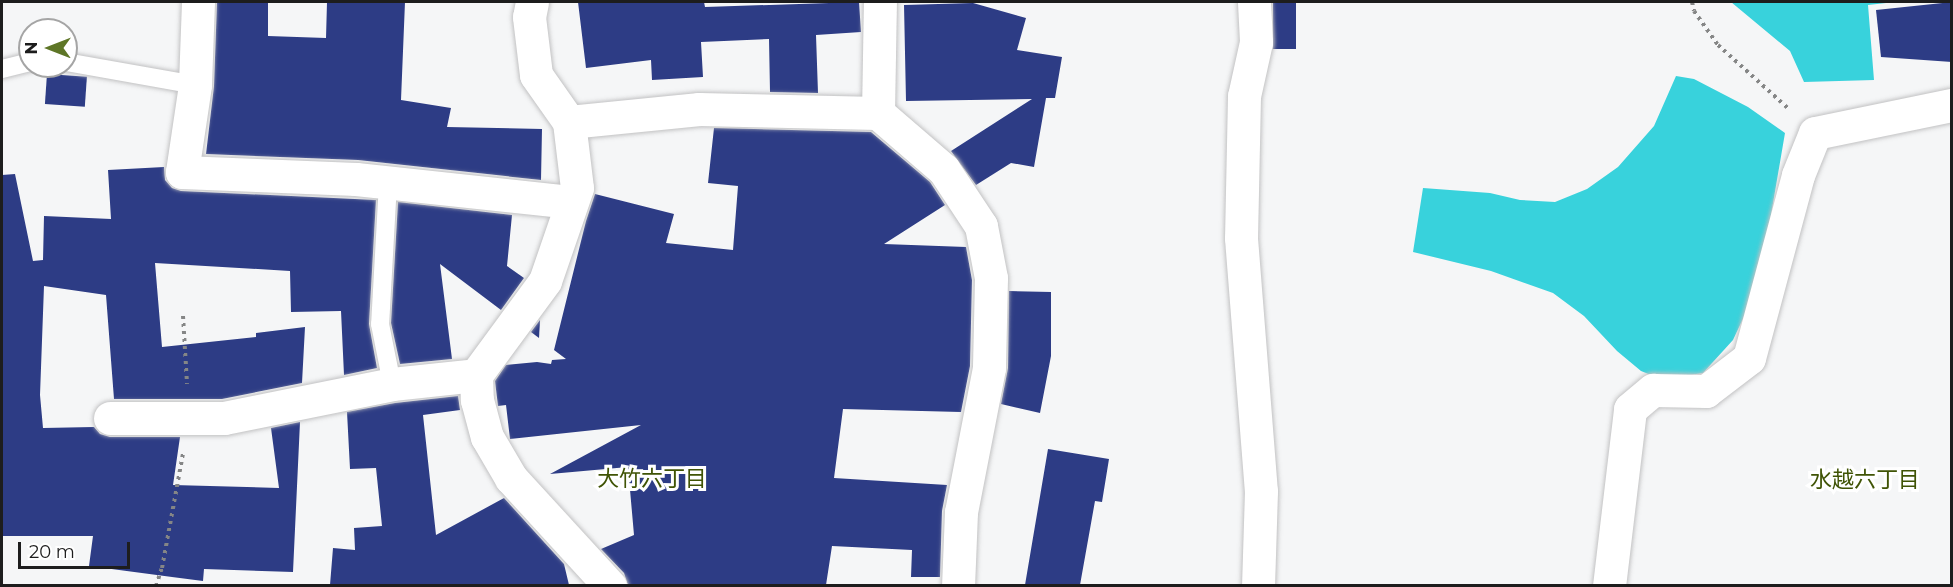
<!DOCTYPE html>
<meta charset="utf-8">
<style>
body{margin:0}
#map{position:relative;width:1953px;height:587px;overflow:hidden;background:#f5f6f7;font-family:Montserrat,"Noto Sans JP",sans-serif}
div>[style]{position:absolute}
.water>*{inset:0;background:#38d2dc}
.building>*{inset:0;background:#2d3c85;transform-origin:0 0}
.path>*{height:4px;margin-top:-2px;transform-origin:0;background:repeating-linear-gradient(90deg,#858686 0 3px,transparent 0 7.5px)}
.roads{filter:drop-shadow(0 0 2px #c2c2c3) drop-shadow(0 0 2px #c2c2c3)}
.lane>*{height:18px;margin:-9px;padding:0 9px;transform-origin:9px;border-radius:9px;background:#fff}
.street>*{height:33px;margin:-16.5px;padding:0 16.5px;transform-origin:16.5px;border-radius:16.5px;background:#fff}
span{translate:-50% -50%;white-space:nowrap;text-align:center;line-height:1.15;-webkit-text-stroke:6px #fff;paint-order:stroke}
.neighbourhood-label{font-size:22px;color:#405406}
.frame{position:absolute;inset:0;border:3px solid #1d1d1d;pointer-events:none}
.north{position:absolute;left:18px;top:18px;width:60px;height:60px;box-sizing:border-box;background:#fff;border:2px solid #a5a5a5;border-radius:50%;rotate:270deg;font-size:16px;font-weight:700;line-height:24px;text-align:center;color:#1d1d1d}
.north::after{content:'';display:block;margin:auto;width:21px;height:27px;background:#5e7627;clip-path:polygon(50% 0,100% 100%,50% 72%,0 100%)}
.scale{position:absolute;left:18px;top:542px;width:112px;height:27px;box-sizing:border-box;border:3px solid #1d1d1d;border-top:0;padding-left:8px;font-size:18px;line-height:21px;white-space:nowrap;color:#1d1d1d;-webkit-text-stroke:4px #fff;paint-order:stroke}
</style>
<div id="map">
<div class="water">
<div style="clip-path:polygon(1731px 2px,1895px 2px,1868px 5px,1874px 80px,1804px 82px,1790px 51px)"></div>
<div style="clip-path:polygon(1676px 76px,1694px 79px,1748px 107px,1785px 133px,1765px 250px,1747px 310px,1733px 340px,1703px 373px,1661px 379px,1641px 371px,1617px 351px,1584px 316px,1553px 293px,1491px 271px,1413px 252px,1423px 188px,1490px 193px,1520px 200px,1555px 202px,1587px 189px,1618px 167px,1654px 126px)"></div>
</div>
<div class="building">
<div style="clip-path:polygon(217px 2px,268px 2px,268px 36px,326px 38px,327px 2px,405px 2px,401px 100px,451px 108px,447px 127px,542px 129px,541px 180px,358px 160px,206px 154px,214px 86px)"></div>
<div style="clip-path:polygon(578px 2px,704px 2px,705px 7px,859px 2px,861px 32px,816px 35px,818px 93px,770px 92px,769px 39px,701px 42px,703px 77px,652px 80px,651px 60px,586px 68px)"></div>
<div style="left:1273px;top:2px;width:23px;height:47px"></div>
<div style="clip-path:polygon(1952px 2px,1952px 62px,1881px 57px,1876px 10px)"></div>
<div style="clip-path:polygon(973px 3px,1026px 18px,1017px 50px,1062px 57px,1055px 98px,1046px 98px,1034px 167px,1011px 163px,976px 185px,951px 151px,1032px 99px,906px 101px,904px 5px)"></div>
<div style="left:47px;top:74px;width:40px;height:30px;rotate:4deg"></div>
<div style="clip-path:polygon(714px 128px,871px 132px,930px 182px,945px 205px,884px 244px,966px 247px,972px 280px,970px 366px,961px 412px,843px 409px,834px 478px,947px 485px,942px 511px,940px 577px,911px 577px,912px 550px,832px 546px,826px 585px,628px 585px,624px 573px,601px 549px,634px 535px,628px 467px,550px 474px,641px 425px,510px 439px,506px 405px,498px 406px,495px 381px,506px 365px,537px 362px,551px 364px,552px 360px,566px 359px,554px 350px,586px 221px,595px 194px,674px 214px,666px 243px,733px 250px,738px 186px,708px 183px)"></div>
<div style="clip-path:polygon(164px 167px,165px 180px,172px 188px,181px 191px,376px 200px,369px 324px,377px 368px,344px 375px,341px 311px,291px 312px,290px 271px,155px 263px,162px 347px,256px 337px,256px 333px,305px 327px,302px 383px,222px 399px,114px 399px,106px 295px,44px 286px,40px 395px,43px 428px,94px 427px,100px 434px,110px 437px,180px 437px,173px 485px,279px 488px,271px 428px,300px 422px,293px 572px,204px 569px,203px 581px,172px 577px,89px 566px,93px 536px,2px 536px,2px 175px,15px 174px,33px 261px,43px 260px,44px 216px,111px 219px,108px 170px)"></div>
<div style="clip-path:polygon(398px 202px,512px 215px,507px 266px,524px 278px,501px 310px,440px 264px,452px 359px,400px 364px,391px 323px)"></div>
<div style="clip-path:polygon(1009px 291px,1051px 292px,1051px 356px,1040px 413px,1001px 404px,1008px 368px)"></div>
<div style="clip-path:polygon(540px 320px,539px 338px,531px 332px)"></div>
<div style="clip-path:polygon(458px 396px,460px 410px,423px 415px,436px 535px,504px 498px,564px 564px,569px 585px,330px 585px,333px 548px,355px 550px,354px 528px,382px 526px,376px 468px,350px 469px,347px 412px,395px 403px)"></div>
<div style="clip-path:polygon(1048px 449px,1109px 459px,1102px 502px,1095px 501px,1080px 585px,1025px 585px)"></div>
</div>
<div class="path">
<div style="left:1692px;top:2px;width:9px;rotate:77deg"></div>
<div style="left:1694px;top:11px;width:42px;rotate:54.8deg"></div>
<div style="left:1718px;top:45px;width:97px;rotate:42.1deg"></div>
<div style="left:183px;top:316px;width:68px;rotate:86.6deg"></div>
<div style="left:156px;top:586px;width:19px;rotate:-72deg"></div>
<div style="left:162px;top:568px;width:116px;rotate:-79.6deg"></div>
</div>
<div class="roads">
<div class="lane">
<div style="left:66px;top:62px;width:131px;rotate:10.1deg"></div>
<div style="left:2px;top:69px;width:29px;rotate:-14deg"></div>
<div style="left:388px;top:183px;width:141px;rotate:93.2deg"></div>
<div style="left:380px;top:324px;width:61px;rotate:78.7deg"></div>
</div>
<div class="street">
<div style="left:198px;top:2px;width:83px;rotate:92.1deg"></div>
<div style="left:195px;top:85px;width:88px;rotate:98.5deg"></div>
<div style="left:182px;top:172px;width:174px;rotate:2.3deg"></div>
<div style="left:356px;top:179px;width:215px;rotate:6.1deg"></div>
<div style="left:532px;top:2px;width:15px;rotate:101deg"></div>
<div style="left:529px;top:17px;width:58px;rotate:83.1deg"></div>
<div style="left:536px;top:75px;width:57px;rotate:54.9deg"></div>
<div style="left:569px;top:122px;width:66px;rotate:83.1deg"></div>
<div style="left:577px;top:188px;width:98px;rotate:109deg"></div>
<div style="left:545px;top:281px;width:117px;rotate:126.3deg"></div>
<div style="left:476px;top:375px;width:25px;rotate:88deg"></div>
<div style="left:477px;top:400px;width:38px;rotate:75deg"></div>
<div style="left:487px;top:437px;width:48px;rotate:59.7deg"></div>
<div style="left:511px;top:478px;width:147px;rotate:47.5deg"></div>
<div style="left:1254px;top:2px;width:40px;rotate:87.1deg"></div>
<div style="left:1256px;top:42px;width:55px;rotate:102.5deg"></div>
<div style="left:1244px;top:96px;width:142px;rotate:91.2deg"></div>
<div style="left:1241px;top:238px;width:254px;rotate:85.5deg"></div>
<div style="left:1261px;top:491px;width:95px;rotate:91.8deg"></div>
<div style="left:878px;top:113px;width:111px;rotate:-89deg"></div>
<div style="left:569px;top:122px;width:131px;rotate:-5.7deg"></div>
<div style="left:699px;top:109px;width:179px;rotate:1.3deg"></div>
<div style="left:878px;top:113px;width:87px;rotate:40.8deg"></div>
<div style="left:944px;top:170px;width:67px;rotate:56.5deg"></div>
<div style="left:981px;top:226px;width:53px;rotate:79.1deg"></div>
<div style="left:991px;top:278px;width:90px;rotate:91.3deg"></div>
<div style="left:989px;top:368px;width:147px;rotate:101deg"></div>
<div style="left:961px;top:512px;width:74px;rotate:92.3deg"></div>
<div style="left:110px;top:418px;width:114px"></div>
<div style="left:224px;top:418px;width:171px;rotate:-11.4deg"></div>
<div style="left:392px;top:384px;width:84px;rotate:-6.1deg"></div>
<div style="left:1609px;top:586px;width:178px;rotate:-83.2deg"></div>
<div style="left:1630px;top:409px;width:30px;rotate:-40deg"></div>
<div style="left:1653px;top:390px;width:53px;rotate:1.1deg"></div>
<div style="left:1706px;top:391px;width:54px;rotate:-37.5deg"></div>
<div style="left:1749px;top:358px;width:189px;rotate:-75deg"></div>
<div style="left:1798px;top:175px;width:45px;rotate:-68deg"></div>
<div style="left:1815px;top:133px;width:140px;rotate:-11.6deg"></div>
</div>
</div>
<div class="neighbourhood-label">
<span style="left:652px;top:479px">大竹六丁目</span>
<span style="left:1865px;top:480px">水越六丁目</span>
</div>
<div class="frame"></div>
<div class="north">N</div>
<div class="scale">20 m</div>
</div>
